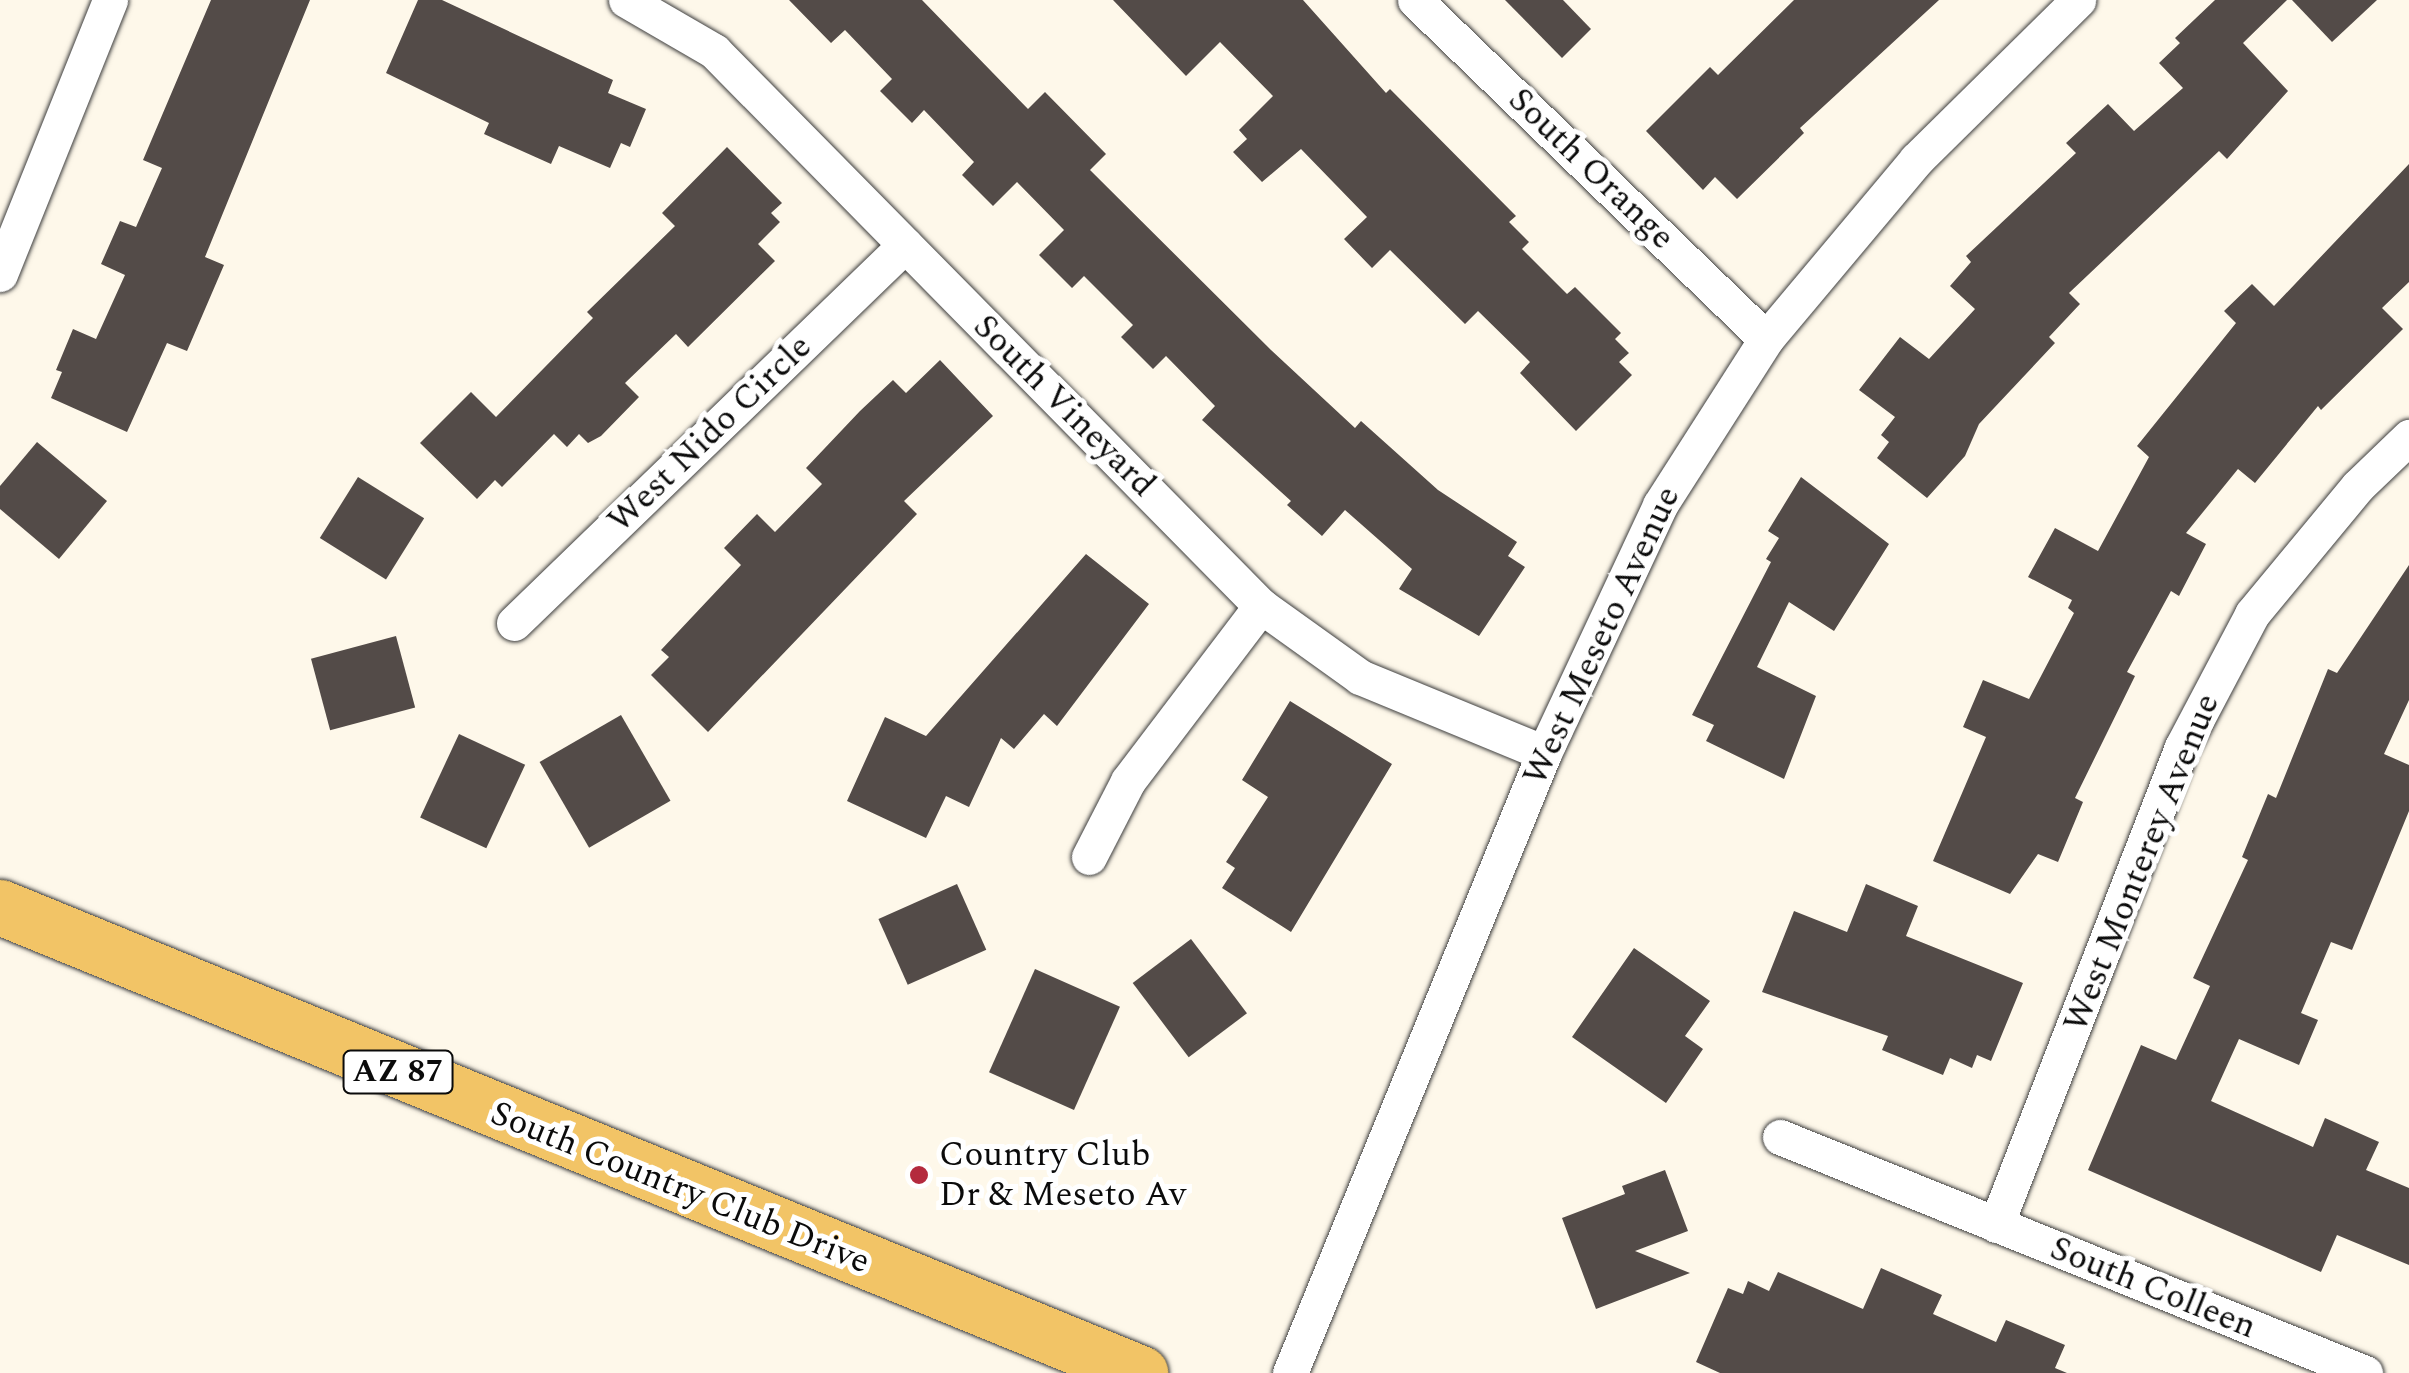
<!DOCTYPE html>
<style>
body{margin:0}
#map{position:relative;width:2409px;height:1373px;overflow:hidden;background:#fef8ea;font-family:Spectral,serif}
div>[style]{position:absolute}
.building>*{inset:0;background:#534b48;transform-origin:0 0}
.roads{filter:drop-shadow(0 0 2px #3e3e3e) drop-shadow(0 0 2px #3e3e3e)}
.street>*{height:35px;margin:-17.5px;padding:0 17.5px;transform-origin:17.5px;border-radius:17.5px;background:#fff}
.primary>*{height:55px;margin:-27.5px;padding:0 27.5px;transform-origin:27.5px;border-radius:27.5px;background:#f2c466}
.dots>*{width:28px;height:28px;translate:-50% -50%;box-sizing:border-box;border:5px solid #fff;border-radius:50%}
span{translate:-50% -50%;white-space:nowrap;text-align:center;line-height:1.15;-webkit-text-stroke:10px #fff;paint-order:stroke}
.shield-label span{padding:2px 8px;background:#fff;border:2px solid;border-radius:8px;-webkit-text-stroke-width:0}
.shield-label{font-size:32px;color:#0b0b0b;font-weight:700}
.street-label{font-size:35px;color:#0b0b0b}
.poi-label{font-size:35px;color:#0b0b0b}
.left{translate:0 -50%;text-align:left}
</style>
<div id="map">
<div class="building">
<div style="clip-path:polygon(211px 0,310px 0,205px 257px,224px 265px,187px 351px,167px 343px,127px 432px,51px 398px,62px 372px,56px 370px,73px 329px,96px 339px,125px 275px,101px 264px,120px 221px,136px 227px,162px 168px,143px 160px)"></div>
<div style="clip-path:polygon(418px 0,442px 0,613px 80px,608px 93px,646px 109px,630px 147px,621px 143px,610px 168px,559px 146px,551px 164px,484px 134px,489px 123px,386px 73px)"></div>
<div style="clip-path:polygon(789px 0,922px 0,1028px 109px,1045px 92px,1106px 154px,1090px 170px,1271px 350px,1355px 428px,1361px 421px,1438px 490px,1517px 542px,1508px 556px,1525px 567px,1479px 636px,1399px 589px,1412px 569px,1345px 510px,1322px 536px,1287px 505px,1291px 501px,1202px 420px,1215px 406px,1166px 356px,1153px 369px,1121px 337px,1133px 325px,1084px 276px,1072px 288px,1039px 255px,1064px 230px,1017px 182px,993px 206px,962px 175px,974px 162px,924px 110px,912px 123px,880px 91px,892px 79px,845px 30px,831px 43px)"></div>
<div style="clip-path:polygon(1113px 0,1303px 0,1386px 93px,1390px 89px,1516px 216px,1509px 222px,1529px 242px,1522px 249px,1567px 294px,1575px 287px,1621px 333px,1615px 339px,1629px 353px,1619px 362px,1632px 375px,1576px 431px,1520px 373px,1530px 362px,1478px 311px,1465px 324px,1390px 250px,1372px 268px,1344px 239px,1367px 217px,1301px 149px,1262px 182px,1233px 152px,1247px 139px,1239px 130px,1273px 96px,1220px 42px,1186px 76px)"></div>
<div style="clip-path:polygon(1505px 0,1563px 0,1591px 29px,1562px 58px)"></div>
<div style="clip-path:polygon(1794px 0,1939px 0,1800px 128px,1804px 133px,1737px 199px,1715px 177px,1703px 190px,1646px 131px,1710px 67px,1718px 75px)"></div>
<div style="clip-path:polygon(2215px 0,2287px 0,2243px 43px,2288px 91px,2227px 159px,2219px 151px,2069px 293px,2080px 304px,2049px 337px,2055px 343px,1979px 424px,1965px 456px,1927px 498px,1877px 458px,1889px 442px,1881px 435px,1895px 417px,1859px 390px,1900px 337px,1929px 359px,1975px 309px,1950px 286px,1971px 262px,1966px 256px,2076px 153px,2066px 143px,2108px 104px,2134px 131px,2183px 88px,2159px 63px,2180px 43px,2175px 38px)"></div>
<div style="clip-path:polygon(2292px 0,2377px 0,2332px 42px)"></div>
<div style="clip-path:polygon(727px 147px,782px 203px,771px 213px,780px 222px,758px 244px,775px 261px,688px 347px,676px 334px,625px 383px,639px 397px,601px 436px,588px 443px,579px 434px,567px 447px,554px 434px,502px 487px,495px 480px,477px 499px,420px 443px,471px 392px,496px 417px,593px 318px,587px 312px,675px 226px,662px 213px)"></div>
<div style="clip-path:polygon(2409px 164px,2409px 282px,2382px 308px,2403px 329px,2321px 410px,2318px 406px,2255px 483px,2238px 469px,2186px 533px,2206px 544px,2179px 596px,2171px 591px,2127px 672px,2135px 676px,2075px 798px,2083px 802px,2058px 862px,2038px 854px,2010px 894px,1933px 861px,1986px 737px,1963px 727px,1983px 680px,2029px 699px,2074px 613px,2068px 608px,2072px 600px,2028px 577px,2055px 528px,2098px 551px,2149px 457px,2137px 446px,2236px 323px,2224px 311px,2252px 284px,2274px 306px)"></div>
<div style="clip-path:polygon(940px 360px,993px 416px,904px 501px,917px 514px,708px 732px,651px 675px,669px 657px,661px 650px,741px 565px,724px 548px,757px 514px,775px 532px,822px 484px,806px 468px,860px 411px,893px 380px,906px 393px)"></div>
<div style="clip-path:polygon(37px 442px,107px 501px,59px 559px,0 509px,0 486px)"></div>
<div style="left:358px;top:477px;width:78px;height:72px;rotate:32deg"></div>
<div style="clip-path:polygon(1801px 477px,1889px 544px,1834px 631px,1789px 602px,1757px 667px,1816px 696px,1784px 779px,1706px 741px,1714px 725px,1692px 715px,1771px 562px,1766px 559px,1779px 538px,1768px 531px)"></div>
<div style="clip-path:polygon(1086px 554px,1149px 604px,1057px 726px,1044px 714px,1014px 749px,1001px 738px,969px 807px,946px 796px,926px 838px,847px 801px,885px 717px,926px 736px)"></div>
<div style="clip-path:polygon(2409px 565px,2409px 700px,2384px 754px,2409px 765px,2409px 811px,2352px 950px,2331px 942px,2301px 1013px,2318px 1020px,2299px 1065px,2239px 1039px,2211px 1101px,2313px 1147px,2325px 1118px,2379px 1142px,2366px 1170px,2409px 1188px,2409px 1265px,2337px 1235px,2321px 1272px,2088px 1170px,2141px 1045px,2176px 1060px,2210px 986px,2193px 978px,2248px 860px,2242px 857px,2268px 794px,2276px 798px,2328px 669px,2337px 673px)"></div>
<div style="left:396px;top:636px;width:74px;height:88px;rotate:75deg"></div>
<div style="clip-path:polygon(1290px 701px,1392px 764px,1291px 932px,1222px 888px,1235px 868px,1226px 862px,1268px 797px,1242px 780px)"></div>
<div style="left:621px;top:715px;width:99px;height:94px;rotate:60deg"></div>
<div style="left:459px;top:734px;width:73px;height:92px;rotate:25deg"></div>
<div style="left:957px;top:884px;width:72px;height:86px;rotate:66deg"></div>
<div style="clip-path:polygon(1866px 884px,1918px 906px,1906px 936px,2023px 983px,1991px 1061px,1977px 1055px,1972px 1068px,1950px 1058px,1943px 1075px,1882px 1050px,1888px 1036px,1762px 992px,1794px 911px,1847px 932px)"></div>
<div style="left:1191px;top:939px;width:93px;height:73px;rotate:53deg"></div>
<div style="clip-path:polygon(1634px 948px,1710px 1001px,1685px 1036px,1703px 1049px,1666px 1103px,1572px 1037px)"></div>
<div style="left:1035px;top:969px;width:93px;height:113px;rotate:24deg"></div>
<div style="clip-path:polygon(1665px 1170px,1688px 1231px,1635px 1251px,1690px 1273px,1596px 1309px,1562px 1218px,1625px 1194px,1622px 1186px)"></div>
<div style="clip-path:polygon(1881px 1268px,1942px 1295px,1933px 1314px,1996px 1342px,2006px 1320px,2065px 1345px,2055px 1368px,2067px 1373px,1720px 1373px,1696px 1362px,1728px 1288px,1743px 1294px,1748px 1281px,1769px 1291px,1778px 1272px,1863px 1309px)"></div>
</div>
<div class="roads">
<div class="street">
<div style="left:626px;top:0;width:102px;rotate:30.1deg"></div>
<div style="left:714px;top:51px;width:779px;rotate:45.42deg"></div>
<div style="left:1261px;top:606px;width:122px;rotate:35.6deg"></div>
<div style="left:1360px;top:677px;width:199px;rotate:22.4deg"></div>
<div style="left:1415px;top:0;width:488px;rotate:44deg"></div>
<div style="left:0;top:274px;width:295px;rotate:-68.1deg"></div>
<div style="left:514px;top:623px;width:544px;rotate:-44.03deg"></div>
<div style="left:1089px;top:857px;width:85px;rotate:-62.8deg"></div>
<div style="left:1128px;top:781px;width:220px;rotate:-52.8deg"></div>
<div style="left:1780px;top:1137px;width:631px;rotate:21.97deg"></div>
<div style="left:1996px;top:1225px;width:513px;rotate:-68.74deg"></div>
<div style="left:2182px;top:747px;width:150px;rotate:-62.2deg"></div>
<div style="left:2252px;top:614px;width:166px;rotate:-50.4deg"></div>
<div style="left:2358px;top:486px;width:71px;rotate:-43.9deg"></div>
<div style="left:1290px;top:1373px;width:670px;rotate:-67.72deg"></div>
<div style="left:1544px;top:753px;width:274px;rotate:-64.9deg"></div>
<div style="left:1660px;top:505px;width:197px;rotate:-57.4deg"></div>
<div style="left:1766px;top:339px;width:234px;rotate:-50deg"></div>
<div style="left:1916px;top:160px;width:228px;rotate:-44.6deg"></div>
</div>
<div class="primary">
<div style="left:0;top:907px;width:1232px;rotate:22.23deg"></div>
</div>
</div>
<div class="dots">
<div style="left:919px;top:1175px;background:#b42a3d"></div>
</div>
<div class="shield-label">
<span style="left:398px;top:1072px">AZ 87</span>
</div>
<div class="street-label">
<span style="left:1591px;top:169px;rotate:44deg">South Orange</span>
<span style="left:1064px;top:406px;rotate:45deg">South Vineyard</span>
<span style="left:710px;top:434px;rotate:-44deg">West Nido Circle</span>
<span style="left:1602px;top:636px;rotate:-65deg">West Meseto Avenue</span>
<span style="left:2142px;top:863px;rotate:-68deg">West Monterey Avenue</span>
<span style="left:680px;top:1188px;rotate:22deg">South Country Club Drive</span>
<span style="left:2153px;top:1288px;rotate:22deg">South Colleen</span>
</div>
<div class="poi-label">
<span class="left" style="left:939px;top:1175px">Country Club<br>Dr &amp; Meseto Av</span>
</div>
</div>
